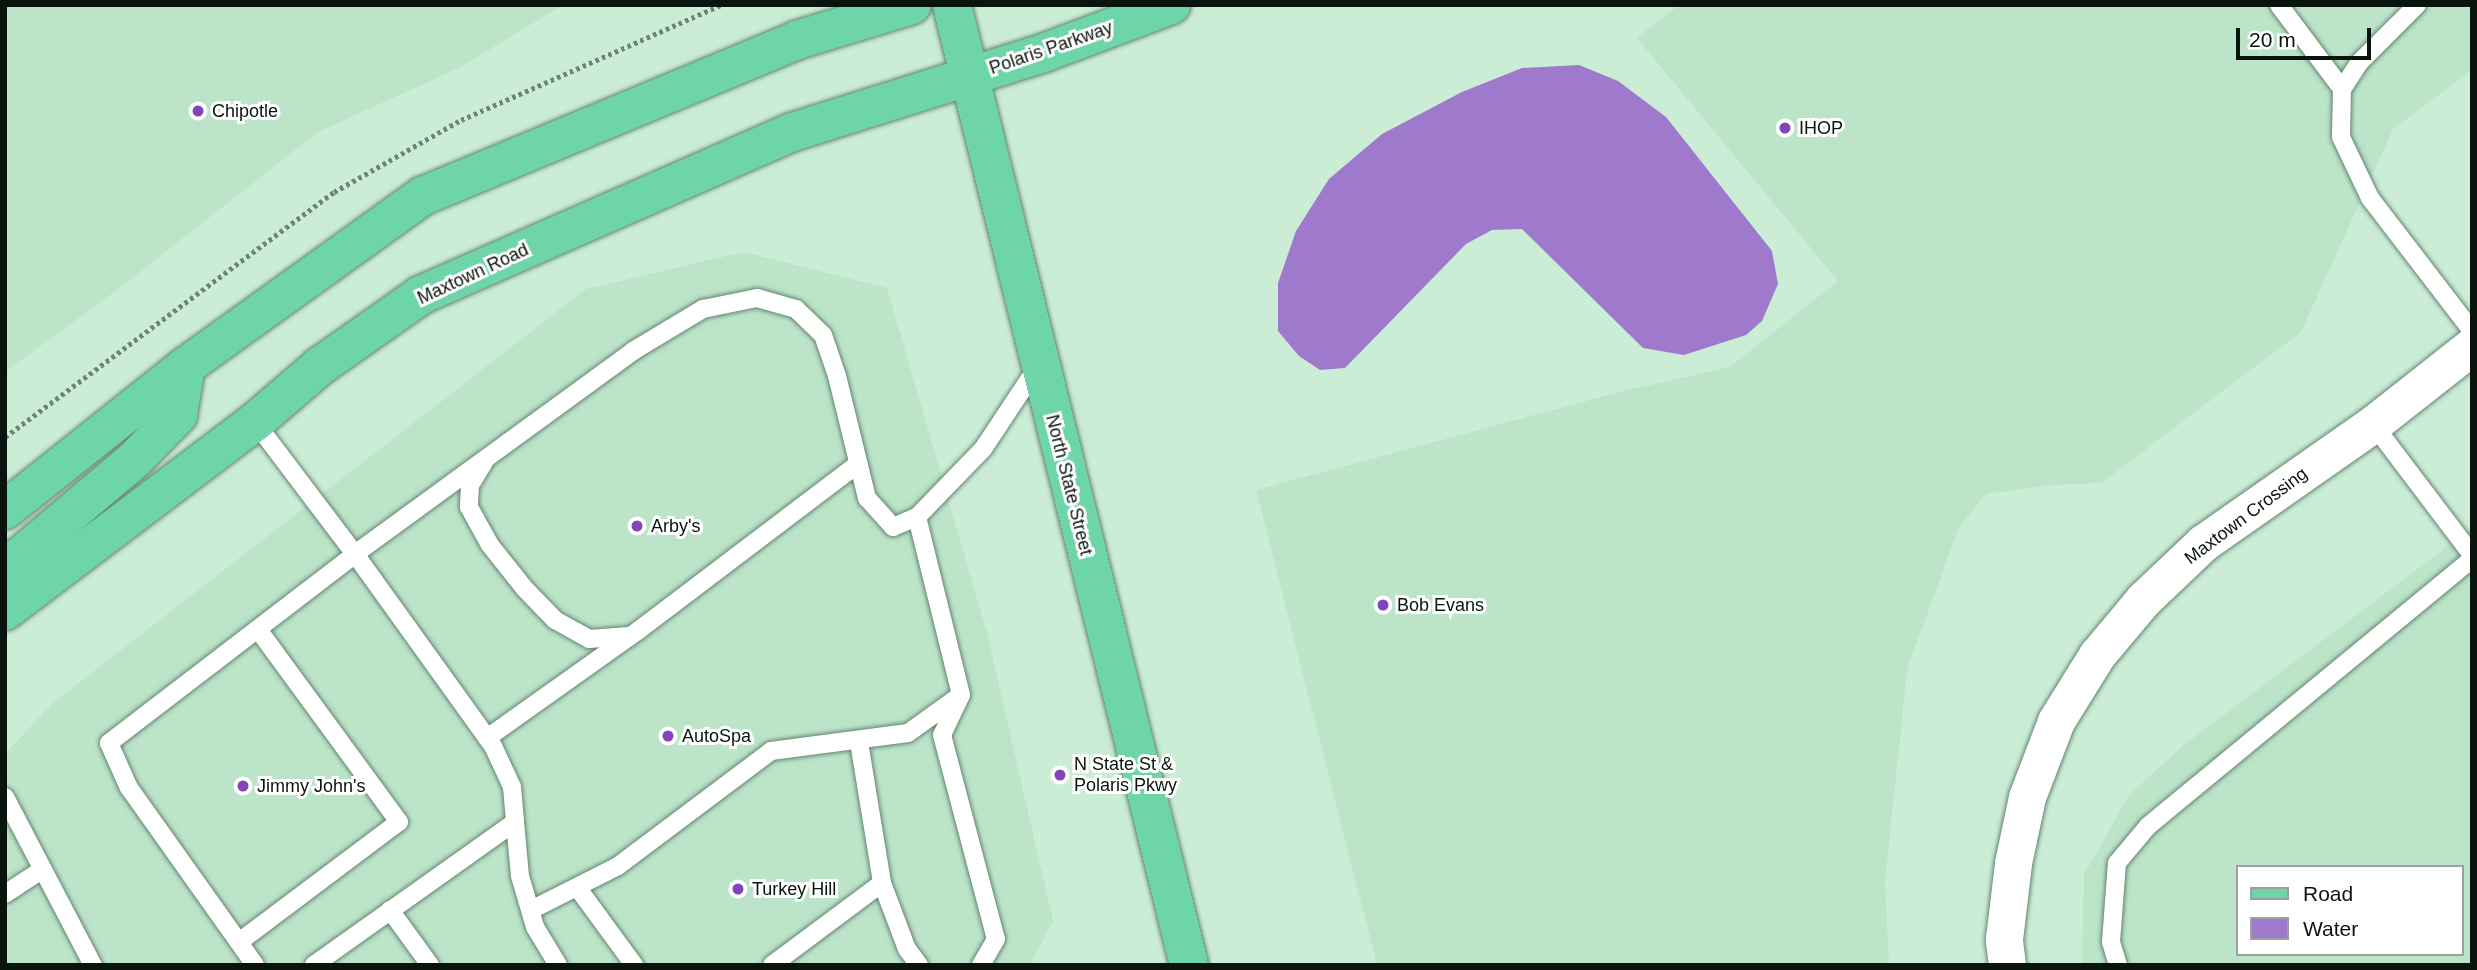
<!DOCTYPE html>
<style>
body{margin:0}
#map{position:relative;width:2477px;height:970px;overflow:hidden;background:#cbedd6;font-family:Helvetica,sans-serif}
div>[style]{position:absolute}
.built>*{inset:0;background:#bbe4c9}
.water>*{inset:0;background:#9f79cb}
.path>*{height:4.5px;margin-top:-2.25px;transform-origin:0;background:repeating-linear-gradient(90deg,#6e8475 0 3.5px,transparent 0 7px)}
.roads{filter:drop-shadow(0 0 2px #65846f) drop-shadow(0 0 2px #65846f)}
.lane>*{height:18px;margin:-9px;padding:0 9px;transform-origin:9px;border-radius:9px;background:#fff}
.street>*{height:37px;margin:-18.5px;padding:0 18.5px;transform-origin:18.5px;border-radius:18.5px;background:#fff}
.primary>*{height:38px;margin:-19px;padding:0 19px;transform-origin:19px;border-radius:19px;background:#6dd5a8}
.dots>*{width:19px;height:19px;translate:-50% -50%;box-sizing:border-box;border:4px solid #fff;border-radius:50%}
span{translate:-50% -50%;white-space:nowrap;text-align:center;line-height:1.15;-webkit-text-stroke:6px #fff;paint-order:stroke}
.street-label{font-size:18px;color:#09140d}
.poi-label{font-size:18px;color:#09140d}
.left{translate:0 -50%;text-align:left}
.frame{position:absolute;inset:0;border:7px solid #09140d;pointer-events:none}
.legend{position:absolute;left:2236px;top:865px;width:228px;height:91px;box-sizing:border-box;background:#fff;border:2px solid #9da19e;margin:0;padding:9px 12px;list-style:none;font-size:21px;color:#09140d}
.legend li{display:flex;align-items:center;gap:14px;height:35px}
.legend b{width:35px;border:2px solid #9da19e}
.scale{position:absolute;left:2236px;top:28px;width:135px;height:32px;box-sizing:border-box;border:4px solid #09140d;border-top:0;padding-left:9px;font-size:21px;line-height:24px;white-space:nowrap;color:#09140d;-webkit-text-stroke:5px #fff;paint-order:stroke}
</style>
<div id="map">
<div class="built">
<div style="clip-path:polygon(5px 5px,563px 5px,459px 68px,318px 132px,117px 290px,5px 372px)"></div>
<div style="clip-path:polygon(1679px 5px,2472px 5px,2472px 70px,2393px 129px,2301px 332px,2101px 483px,2051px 485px,1986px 494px,1959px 527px,1907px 669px,1885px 882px,1889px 965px,1377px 965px,1256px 490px,1620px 392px,1730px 367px,1838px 281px,1637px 38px)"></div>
<div style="clip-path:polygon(744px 252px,887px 288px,987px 633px,1053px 921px,1030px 965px,5px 965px,5px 754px,53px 703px,586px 289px)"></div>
<div style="clip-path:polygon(evenodd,2472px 528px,2472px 965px,2082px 965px,2084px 875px,2129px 795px,2185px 744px,2472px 528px,2237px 867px,2461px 867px,2461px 954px,2237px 954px,2237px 867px)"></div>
</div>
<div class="water">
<div style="clip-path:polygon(1579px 65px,1618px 81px,1666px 117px,1772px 251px,1778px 284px,1762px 321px,1746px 335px,1684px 355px,1643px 348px,1522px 229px,1492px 230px,1466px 244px,1345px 368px,1320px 370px,1299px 356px,1278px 331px,1278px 283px,1296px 231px,1329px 179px,1382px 134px,1462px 92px,1522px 68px)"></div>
</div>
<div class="path">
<div style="left:5px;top:437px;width:410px;rotate:-36.7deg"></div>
<div style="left:334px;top:192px;width:146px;rotate:-29.6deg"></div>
<div style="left:461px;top:120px;width:284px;rotate:-23.9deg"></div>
</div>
<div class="roads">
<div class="lane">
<div style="left:2279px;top:5px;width:105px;rotate:53.1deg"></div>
<div style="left:2417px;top:5px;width:82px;rotate:135deg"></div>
<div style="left:2359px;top:63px;width:31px;rotate:123deg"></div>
<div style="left:2342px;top:89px;width:48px;rotate:91.2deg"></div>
<div style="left:2341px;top:137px;width:68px;rotate:64.6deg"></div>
<div style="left:2370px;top:198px;width:168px;rotate:52.5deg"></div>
<div style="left:255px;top:422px;width:166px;rotate:52.9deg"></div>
<div style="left:355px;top:554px;width:236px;rotate:54.3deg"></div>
<div style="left:493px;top:746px;width:45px;rotate:65.1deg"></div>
<div style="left:512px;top:787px;width:35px;rotate:85deg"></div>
<div style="left:515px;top:822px;width:247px;rotate:144.6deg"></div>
<div style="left:2373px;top:424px;width:164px;rotate:52.9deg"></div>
<div style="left:484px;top:462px;width:27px;rotate:121deg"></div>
<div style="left:470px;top:485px;width:22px;rotate:93deg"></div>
<div style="left:469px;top:507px;width:43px;rotate:61.1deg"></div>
<div style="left:490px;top:545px;width:56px;rotate:51.5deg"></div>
<div style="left:525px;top:589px;width:43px;rotate:45.9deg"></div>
<div style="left:555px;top:620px;width:39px;rotate:29deg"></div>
<div style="left:589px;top:639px;width:40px;rotate:-4.3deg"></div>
<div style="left:917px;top:517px;width:183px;rotate:76.1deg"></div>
<div style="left:961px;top:695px;width:44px;rotate:115.4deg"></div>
<div style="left:942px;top:735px;width:211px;rotate:75.2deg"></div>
<div style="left:996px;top:939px;width:30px;rotate:120deg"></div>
<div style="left:487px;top:738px;width:186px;rotate:-35.4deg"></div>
<div style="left:639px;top:630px;width:275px;rotate:-37.2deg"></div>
<div style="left:859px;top:742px;width:143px;rotate:80.7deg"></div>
<div style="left:5px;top:797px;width:190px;rotate:62.4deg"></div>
<div style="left:515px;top:822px;width:54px;rotate:84.7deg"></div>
<div style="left:520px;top:876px;width:53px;rotate:73.6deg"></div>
<div style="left:535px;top:927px;width:44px;rotate:58.8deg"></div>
<div style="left:577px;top:887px;width:97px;rotate:53.8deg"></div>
<div style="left:5px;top:894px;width:45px;rotate:-33.3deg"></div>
<div style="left:390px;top:910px;width:68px;rotate:54deg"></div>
<div style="left:531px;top:910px;width:97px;rotate:-26.8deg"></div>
<div style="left:618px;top:866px;width:191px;rotate:-36.9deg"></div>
<div style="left:771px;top:751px;width:138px;rotate:-7.5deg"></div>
<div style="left:908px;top:733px;width:65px;rotate:-35.6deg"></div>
<div style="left:239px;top:942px;width:200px;rotate:-36.9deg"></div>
<div style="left:399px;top:822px;width:239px;rotate:-126.2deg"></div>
<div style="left:255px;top:965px;width:217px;rotate:-125.4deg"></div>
<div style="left:129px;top:788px;width:49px;rotate:-114deg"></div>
<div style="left:109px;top:743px;width:310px;rotate:-37.5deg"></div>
<div style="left:355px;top:554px;width:344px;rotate:-36.1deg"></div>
<div style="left:633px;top:351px;width:82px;rotate:-31deg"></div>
<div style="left:703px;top:309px;width:55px;rotate:-11.5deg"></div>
<div style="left:757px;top:298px;width:41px;rotate:15.8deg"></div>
<div style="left:796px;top:309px;width:37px;rotate:44deg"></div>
<div style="left:823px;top:335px;width:43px;rotate:71.1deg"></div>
<div style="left:837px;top:376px;width:126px;rotate:76.2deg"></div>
<div style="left:867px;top:498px;width:39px;rotate:48deg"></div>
<div style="left:893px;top:527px;width:26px;rotate:-23deg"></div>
<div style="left:917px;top:517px;width:95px;rotate:-45.9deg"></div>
<div style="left:983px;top:449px;width:100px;rotate:-56.5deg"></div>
<div style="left:772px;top:965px;width:137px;rotate:-36.7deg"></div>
<div style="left:882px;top:883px;width:71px;rotate:69.3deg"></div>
<div style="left:907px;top:949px;width:20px;rotate:53deg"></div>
<div style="left:2118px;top:965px;width:24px;rotate:-107deg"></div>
<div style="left:2111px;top:942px;width:79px;rotate:-85.7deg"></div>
<div style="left:2117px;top:863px;width:48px;rotate:-50deg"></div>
<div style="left:2148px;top:826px;width:420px;rotate:-39.5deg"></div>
</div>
<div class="street">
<div style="left:2007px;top:965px;width:26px;rotate:-97deg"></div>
<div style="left:2004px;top:939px;width:77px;rotate:-83.2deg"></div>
<div style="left:2013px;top:863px;width:67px;rotate:-78deg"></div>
<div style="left:2027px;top:797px;width:81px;rotate:-69.1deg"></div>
<div style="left:2056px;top:721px;width:78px;rotate:-58.2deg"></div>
<div style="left:2097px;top:655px;width:72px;rotate:-50.1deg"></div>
<div style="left:2143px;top:600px;width:83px;rotate:-43.5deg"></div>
<div style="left:2203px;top:543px;width:208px;rotate:-35deg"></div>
<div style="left:2373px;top:424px;width:126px;rotate:-38.2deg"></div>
</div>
<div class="primary">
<div style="left:952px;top:5px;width:989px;rotate:76.13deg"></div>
<div style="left:5px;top:510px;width:231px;rotate:-38.5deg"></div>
<div style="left:186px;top:366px;width:292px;rotate:-35.7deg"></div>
<div style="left:423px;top:196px;width:405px;rotate:-22.6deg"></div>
<div style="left:797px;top:40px;width:120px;rotate:-16.9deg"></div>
<div style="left:5px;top:569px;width:170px;rotate:-40.2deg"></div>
<div style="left:135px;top:459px;width:62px;rotate:-45.7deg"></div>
<div style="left:178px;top:415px;width:50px;rotate:-80.7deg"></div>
<div style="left:5px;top:611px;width:313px;rotate:-37.1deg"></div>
<div style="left:255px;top:422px;width:86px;rotate:-40.7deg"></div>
<div style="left:320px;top:366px;width:123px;rotate:-35.1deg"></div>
<div style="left:421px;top:295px;width:406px;rotate:-23.7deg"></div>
<div style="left:793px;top:132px;width:265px;rotate:-17.5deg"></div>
<div style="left:1046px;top:52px;width:134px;rotate:-20.6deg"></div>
</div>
</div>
<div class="dots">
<div style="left:198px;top:111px;background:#8144ba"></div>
<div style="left:1785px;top:128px;background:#8144ba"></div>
<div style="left:637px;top:526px;background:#8144ba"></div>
<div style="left:1383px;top:605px;background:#8144ba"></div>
<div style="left:668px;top:736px;background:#8144ba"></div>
<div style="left:1060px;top:775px;background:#8144ba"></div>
<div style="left:243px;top:786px;background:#8144ba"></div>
<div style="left:738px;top:889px;background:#8144ba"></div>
</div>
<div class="street-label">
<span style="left:1051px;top:48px;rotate:-19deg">Polaris Parkway</span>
<span style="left:473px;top:274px;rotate:-25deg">Maxtown Road</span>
<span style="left:1069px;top:485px;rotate:76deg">North State Street</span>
<span style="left:2246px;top:516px;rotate:-37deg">Maxtown Crossing</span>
</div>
<div class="poi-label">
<span class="left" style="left:212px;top:111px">Chipotle</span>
<span class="left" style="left:1799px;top:128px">IHOP</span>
<span class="left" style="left:651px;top:526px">Arby's</span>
<span class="left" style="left:1397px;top:605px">Bob Evans</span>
<span class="left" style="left:682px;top:736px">AutoSpa</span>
<span class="left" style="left:1074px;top:775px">N State St &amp;<br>Polaris Pkwy</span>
<span class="left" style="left:257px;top:786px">Jimmy John's</span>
<span class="left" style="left:752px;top:889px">Turkey Hill</span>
</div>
<div class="frame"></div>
<ul class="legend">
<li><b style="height:9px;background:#6dd5a8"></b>Road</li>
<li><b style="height:19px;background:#9f79cb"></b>Water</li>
</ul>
<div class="scale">20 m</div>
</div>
